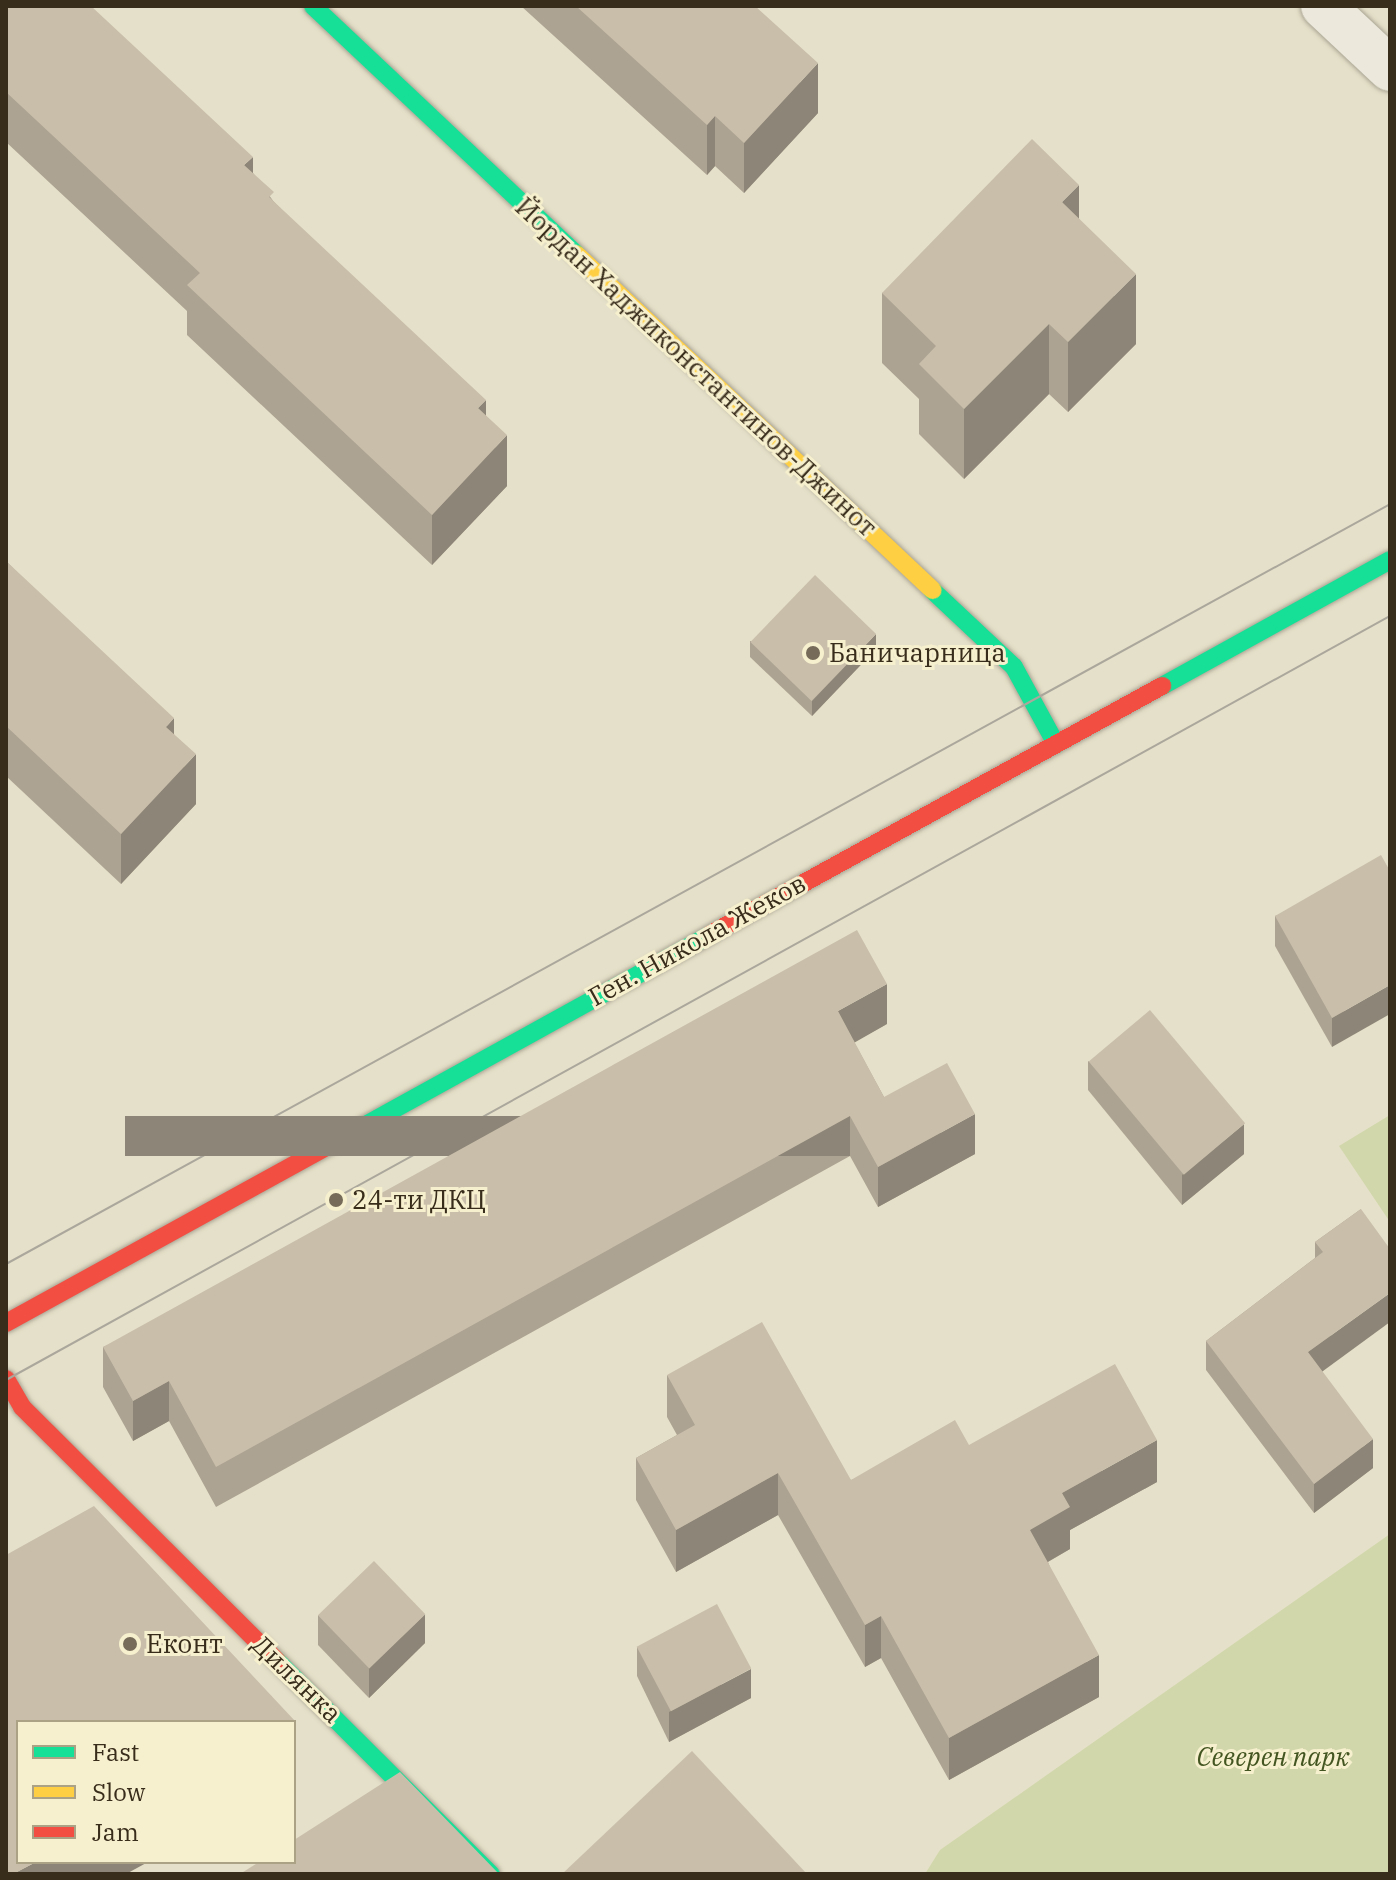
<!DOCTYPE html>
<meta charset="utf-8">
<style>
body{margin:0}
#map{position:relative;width:1396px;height:1880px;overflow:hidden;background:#e5e0c9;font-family:"IBM Plex Serif",serif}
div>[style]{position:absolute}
.green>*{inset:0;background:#d1d7ab}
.roads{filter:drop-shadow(0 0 2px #a9a493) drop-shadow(0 0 2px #a9a493)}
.street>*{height:44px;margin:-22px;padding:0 22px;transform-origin:22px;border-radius:22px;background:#ece9dc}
.fast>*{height:18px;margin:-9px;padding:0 9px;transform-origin:9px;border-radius:9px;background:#16e098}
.slow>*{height:18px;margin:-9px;padding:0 9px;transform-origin:9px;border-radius:9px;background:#ffcf43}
.jam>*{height:18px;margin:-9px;padding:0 9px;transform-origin:9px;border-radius:9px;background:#f24e42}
.tram>*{height:2px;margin:-1px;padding:0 1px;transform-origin:1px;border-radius:1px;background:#aba79c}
.wall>*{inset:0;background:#ada392}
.shaded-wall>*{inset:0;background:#8d8577;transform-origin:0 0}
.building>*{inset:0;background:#c9beaa;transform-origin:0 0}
.dots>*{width:22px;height:22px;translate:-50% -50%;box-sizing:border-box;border:4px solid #f7f0ce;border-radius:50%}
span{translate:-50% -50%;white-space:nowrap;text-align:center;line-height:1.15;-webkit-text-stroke:6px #f7f0ce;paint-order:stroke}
.street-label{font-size:26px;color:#382c1b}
.poi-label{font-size:26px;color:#382c1b}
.left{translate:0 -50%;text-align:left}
.park-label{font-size:26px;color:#435621;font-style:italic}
.frame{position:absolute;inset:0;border:8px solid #382c1b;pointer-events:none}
.legend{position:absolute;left:16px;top:1720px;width:280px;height:144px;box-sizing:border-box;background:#f7f0ce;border:2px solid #aba286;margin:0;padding:10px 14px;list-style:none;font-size:24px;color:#382c1b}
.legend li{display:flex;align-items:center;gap:16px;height:40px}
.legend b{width:40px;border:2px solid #aba286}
</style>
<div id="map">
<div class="green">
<div style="clip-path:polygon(1390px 1115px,1390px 1222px,1339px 1146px)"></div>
<div style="clip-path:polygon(1390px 1534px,1390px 1874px,925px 1874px,940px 1850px)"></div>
</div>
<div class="roads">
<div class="street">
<div style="left:1323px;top:6px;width:92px;rotate:43.2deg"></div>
</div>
<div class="fast">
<div style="left:313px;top:6px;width:361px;rotate:43.3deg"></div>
<div style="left:932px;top:590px;width:112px;rotate:43.2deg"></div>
<div style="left:1014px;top:667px;width:88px;rotate:61.4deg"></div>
<div style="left:1162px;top:686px;width:260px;rotate:-28.9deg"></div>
<div style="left:362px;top:1127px;width:399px;rotate:-28.9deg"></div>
<div style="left:277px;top:1661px;width:302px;rotate:44.9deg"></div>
</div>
<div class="slow">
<div style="left:576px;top:254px;width:490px;rotate:43.3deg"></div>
</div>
<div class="jam">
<div style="left:711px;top:934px;width:515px;rotate:-28.81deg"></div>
<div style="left:6px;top:1323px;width:406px;rotate:-28.8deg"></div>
<div style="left:6px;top:1379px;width:32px;rotate:60deg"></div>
<div style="left:22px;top:1407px;width:360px;rotate:44.9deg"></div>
</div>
</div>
<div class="tram">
<div style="left:6px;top:1264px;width:1579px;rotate:-28.77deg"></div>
<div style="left:6px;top:1380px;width:1581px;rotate:-28.9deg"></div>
</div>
<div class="wall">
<div style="clip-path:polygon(6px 6px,253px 173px,274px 202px,486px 416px,507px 486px,432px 565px,187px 335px,187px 311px,6px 142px)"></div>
<div style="clip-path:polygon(521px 6px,755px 6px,818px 113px,744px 193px,715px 166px,707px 175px)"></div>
<div style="clip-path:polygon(1079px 219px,1136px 344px,1068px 412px,1049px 394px,964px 479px,919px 434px,919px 399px,882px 363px,882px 293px)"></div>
<div style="clip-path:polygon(6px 561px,174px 734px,196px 804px,121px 884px,6px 776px)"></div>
<div style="clip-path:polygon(750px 641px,876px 649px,812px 716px,750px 657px)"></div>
<div style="clip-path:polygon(1390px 871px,1332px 1047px,1275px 946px,1275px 916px)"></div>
<div style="clip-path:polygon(887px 1024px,854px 1042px,884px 1097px,975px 1154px,878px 1207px,850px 1156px,216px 1507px,169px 1421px,133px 1441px,103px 1387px,103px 1347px)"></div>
<div style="clip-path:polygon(1088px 1061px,1244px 1154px,1182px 1205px,1088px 1090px)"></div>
<div style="clip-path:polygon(1361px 1209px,1322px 1371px,1373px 1468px,1314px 1513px,1206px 1370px,1206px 1341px,1315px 1258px,1315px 1242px)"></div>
<div style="clip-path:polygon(667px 1375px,851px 1480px,969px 1445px,1157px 1482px,1070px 1530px,1070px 1549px,1048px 1562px,1099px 1697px,949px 1780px,881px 1658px,865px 1667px,778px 1515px,676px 1572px,636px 1500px,636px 1458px,677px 1435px,667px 1417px)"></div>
<div style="clip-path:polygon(318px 1615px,425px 1643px,369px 1698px,318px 1645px)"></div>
<div style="clip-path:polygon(637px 1647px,751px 1698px,669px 1742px,637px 1676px)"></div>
</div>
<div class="shaded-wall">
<div style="clip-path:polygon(818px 63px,818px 113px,744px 193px,744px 143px)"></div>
<div style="clip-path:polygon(715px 116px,715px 166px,707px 175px,707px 125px)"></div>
<div style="clip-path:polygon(253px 157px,253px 207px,244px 165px)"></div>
<div style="clip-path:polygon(1079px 185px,1079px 255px,1062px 202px)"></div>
<div style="clip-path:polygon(1136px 274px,1136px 344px,1068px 412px,1068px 342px)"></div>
<div style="clip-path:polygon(1049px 324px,1049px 394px,964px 479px,964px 409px)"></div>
<div style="clip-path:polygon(486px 400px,486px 450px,478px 408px)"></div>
<div style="clip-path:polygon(507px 435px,507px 486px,432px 565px,432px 515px)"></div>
<div style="clip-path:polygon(876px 634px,876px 649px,812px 716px,812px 701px)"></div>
<div style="clip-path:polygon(174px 718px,174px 768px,166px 727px)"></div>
<div style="clip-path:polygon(196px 754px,196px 804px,121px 884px,121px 834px)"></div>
<div style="clip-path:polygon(887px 984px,887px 1024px,838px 1052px,838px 1011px)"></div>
<div style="clip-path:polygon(1390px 985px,1390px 1014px,1332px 1047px,1332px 1018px)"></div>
<div style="clip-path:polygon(975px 1114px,975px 1154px,878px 1207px,878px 1167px)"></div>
<div style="left:850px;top:1116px;width:40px;height:725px;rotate:90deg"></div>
<div style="clip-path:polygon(1244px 1124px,1244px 1154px,1182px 1205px,1182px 1175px)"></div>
<div style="clip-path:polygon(1390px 1293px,1390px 1322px,1308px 1382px,1308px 1352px)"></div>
<div style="clip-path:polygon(169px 1381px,169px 1421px,133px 1441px,133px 1401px)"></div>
<div style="clip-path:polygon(1373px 1439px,1373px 1468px,1314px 1513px,1314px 1484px)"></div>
<div style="clip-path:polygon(1157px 1440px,1157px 1482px,1070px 1530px,1070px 1549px,1030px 1572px,1030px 1530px,1062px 1493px)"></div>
<div style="clip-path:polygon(778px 1473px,778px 1515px,676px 1572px,676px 1530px)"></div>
<div style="clip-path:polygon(425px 1614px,425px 1643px,369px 1698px,369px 1668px)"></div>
<div style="clip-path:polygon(881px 1616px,881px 1658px,865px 1667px,865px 1625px)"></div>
<div style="clip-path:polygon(1099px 1655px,1099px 1697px,949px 1780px,949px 1738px)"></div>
<div style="clip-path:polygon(751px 1669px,751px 1698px,669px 1742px,669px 1712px)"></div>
<div style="left:295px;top:1721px;width:61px;height:1px;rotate:90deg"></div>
<div style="clip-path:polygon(36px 1862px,148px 1862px,126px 1874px,13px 1874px)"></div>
</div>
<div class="building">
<div style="clip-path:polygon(6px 6px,91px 6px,253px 157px,244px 165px,274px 192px,269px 197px,486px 400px,478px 408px,507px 435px,432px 515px,187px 285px,200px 273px,6px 92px)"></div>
<div style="clip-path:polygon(576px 6px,755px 6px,818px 63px,744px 143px,715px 116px,707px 125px)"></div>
<div style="clip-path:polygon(1032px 139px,1079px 185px,1062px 202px,1136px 274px,1068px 342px,1049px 324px,964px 409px,919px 364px,936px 346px,882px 293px)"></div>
<div style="clip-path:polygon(6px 561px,174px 718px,166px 727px,196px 754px,121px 834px,6px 726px)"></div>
<div style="left:815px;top:575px;width:85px;height:93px;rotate:44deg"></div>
<div style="clip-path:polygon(1381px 855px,1390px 871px,1390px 985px,1332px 1018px,1275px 916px)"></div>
<div style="clip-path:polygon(857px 930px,887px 984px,838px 1011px,884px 1097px,947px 1063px,975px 1114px,878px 1167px,850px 1116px,216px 1467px,169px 1381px,133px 1401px,103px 1347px)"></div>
<div style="left:1150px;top:1010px;width:148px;height:80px;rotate:50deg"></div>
<div style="clip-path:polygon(1361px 1209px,1390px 1249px,1390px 1293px,1308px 1352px,1373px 1439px,1314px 1484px,1206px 1341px,1323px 1252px,1315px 1242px)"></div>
<div style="clip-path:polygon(762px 1322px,851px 1480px,955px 1420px,969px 1445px,1115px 1364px,1157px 1440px,1062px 1493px,1070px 1507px,1030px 1530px,1099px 1655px,949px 1738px,881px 1616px,865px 1625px,778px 1473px,676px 1530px,636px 1458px,695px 1425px,667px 1375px)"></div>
<div style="clip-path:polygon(94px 1506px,295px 1721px,293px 1722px,18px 1722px,18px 1862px,36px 1862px,13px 1874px,6px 1874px,6px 1555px)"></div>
<div style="left:374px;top:1561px;width:74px;height:78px;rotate:46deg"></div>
<div style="left:717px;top:1604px;width:73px;height:91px;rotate:62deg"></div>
<div style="clip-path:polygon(692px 1751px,807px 1874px,562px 1874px)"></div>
<div style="clip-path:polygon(400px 1772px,499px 1874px,240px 1874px,259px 1862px,294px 1862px,294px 1840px)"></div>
</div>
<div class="dots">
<div style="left:813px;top:653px;background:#756b58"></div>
<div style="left:336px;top:1200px;background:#756b58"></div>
<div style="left:130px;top:1644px;background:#756b58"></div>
</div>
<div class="street-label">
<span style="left:696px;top:367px;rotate:43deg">Йордан Хаджиконстантинов-Джинот</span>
<span style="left:697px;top:940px;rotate:-29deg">Ген. Никола Жеков</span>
<span style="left:297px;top:1679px;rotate:44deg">Дилянка</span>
</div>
<div class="poi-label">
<span class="left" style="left:829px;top:653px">Баничарница</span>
<span class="left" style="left:352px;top:1200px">24-ти ДКЦ</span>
<span class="left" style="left:146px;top:1644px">Еконт</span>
</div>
<div class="park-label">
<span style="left:1273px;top:1757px">Северен парк</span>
</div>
<div class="frame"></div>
<ul class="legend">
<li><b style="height:10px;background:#16e098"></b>Fast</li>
<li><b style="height:10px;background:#ffcf43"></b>Slow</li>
<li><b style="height:10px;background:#f24e42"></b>Jam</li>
</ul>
</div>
